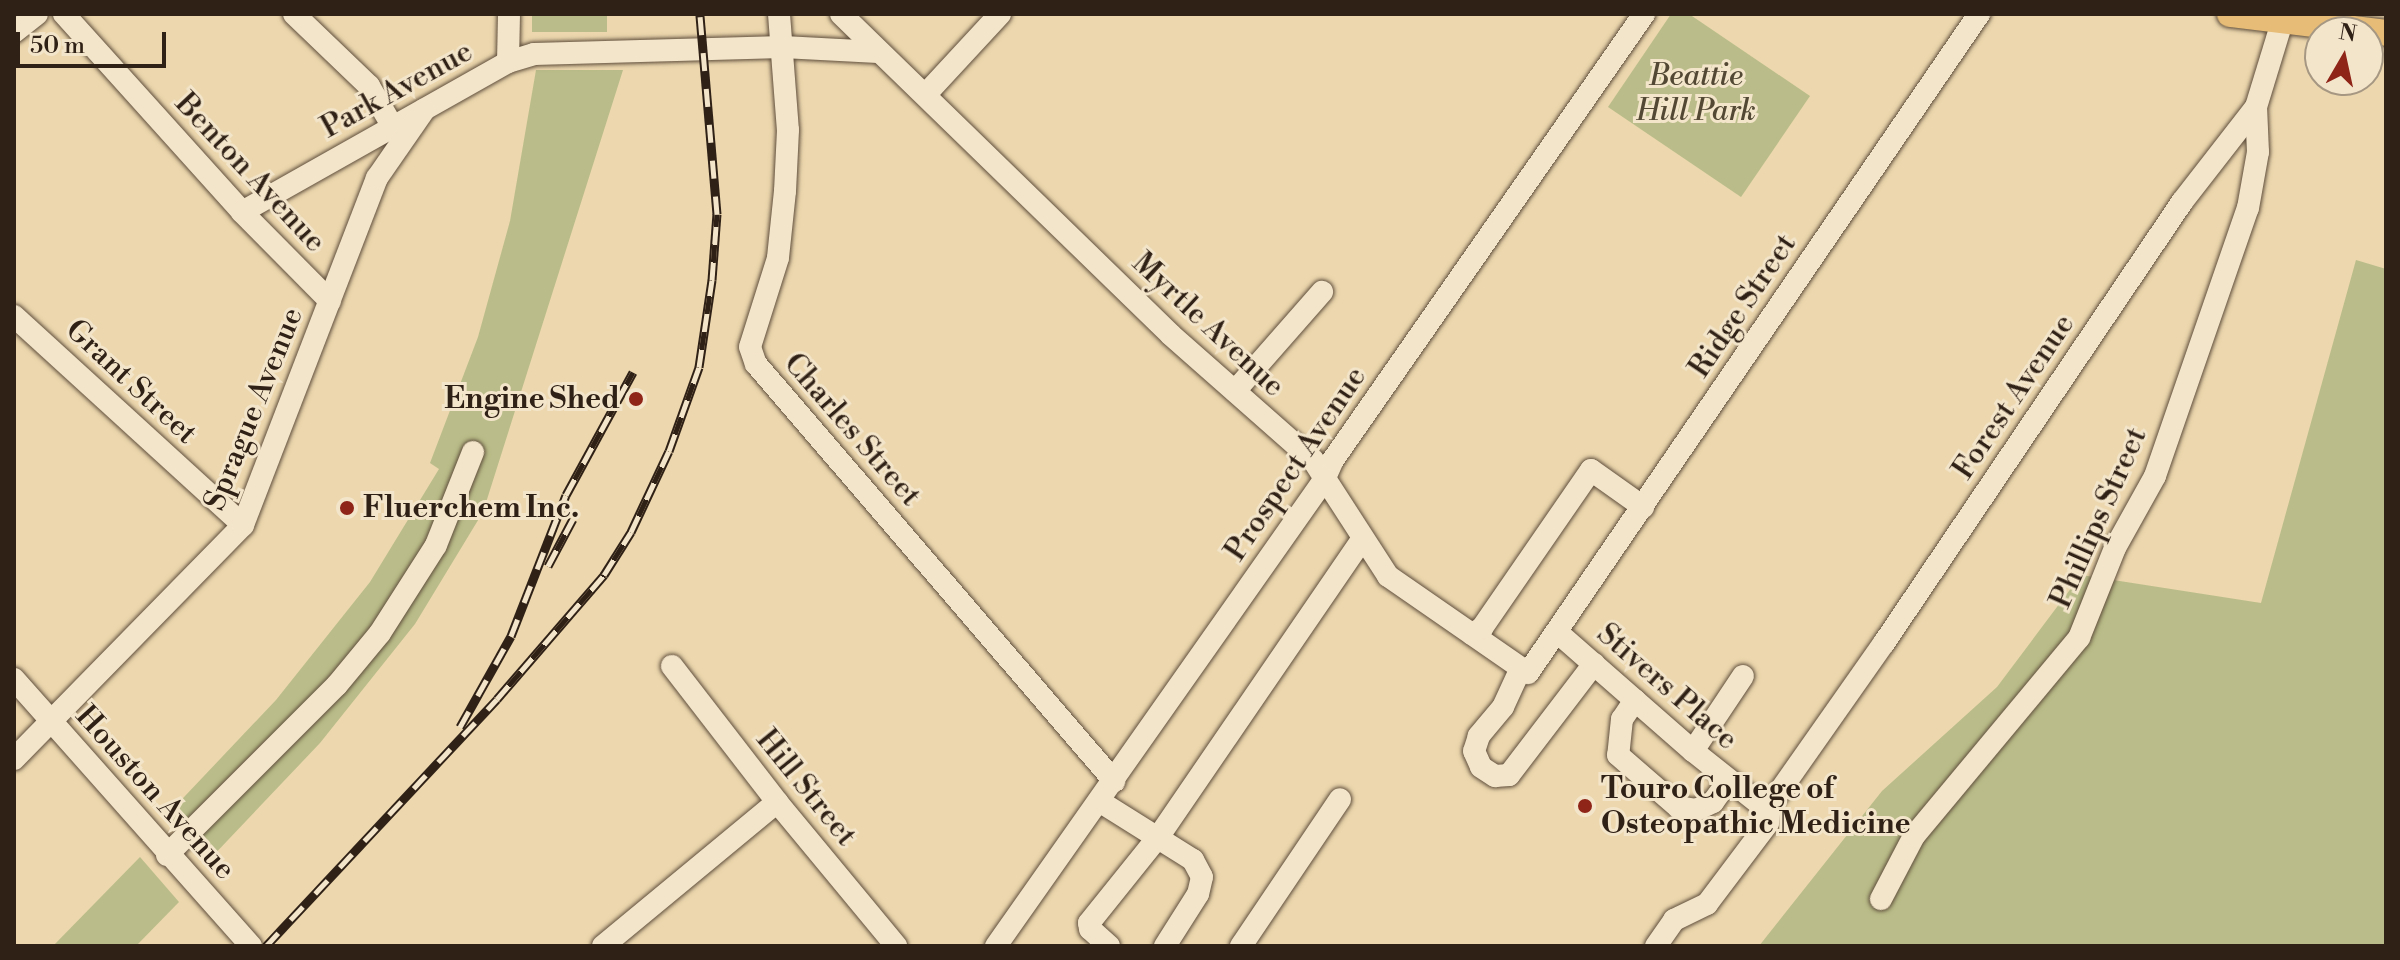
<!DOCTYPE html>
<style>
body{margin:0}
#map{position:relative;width:2400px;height:960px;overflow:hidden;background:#ecd7ae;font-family:"Libre Bodoni",serif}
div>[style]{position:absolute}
.green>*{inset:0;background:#babd89;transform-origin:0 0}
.roads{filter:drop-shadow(0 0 2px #5f4e3c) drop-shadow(0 0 2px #5f4e3c)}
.minor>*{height:22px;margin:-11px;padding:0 11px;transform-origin:11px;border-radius:11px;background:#f3e5ca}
.major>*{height:26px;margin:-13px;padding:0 13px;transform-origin:13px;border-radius:13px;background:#e6bc77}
.rail>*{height:9px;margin-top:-4.5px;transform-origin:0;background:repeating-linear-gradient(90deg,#f3e5ca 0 18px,#302116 0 36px);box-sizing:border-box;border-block:2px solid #302116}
.dots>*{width:22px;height:22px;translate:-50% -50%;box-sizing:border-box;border:4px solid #f3e5ca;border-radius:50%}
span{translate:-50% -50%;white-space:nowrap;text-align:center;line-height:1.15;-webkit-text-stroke:6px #f3e5ca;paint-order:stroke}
.park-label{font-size:30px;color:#524833;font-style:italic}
.street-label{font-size:30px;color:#302116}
.poi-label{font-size:30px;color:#302116;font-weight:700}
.right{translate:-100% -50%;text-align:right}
.left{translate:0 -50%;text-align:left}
.frame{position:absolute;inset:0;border:16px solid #302116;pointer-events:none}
.north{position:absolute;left:2304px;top:16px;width:80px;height:80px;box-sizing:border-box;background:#f3e5ca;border:2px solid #a59782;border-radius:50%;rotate:9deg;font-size:22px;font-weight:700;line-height:32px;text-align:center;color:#302116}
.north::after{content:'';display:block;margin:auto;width:28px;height:36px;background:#8f2418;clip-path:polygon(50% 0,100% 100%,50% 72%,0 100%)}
.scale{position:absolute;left:16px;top:32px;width:150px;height:36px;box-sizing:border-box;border:4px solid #302116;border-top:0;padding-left:10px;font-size:24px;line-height:28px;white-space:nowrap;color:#302116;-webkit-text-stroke:6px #f3e5ca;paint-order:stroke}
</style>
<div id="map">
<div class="green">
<div style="left:532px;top:14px;width:75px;height:18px"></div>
<div style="clip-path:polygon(1671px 14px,1689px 14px,1810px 96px,1741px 197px,1608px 107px)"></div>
<div style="clip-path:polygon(536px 70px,623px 70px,483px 512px,415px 624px,320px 743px,209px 860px,167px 815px,276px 700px,370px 582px,439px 469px,430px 463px,478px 337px,510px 221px)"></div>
<div style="clip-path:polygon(2356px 260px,2386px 269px,2386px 946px,1759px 946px,1882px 791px,1997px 687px,2081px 575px,2261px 603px)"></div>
<div style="clip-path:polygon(140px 857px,179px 902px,136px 946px,53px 946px)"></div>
</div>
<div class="roads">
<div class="minor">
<div style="left:64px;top:14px;width:266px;rotate:48deg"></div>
<div style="left:242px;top:212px;width:125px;rotate:45.3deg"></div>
<div style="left:294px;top:14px;width:104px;rotate:43.8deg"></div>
<div style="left:369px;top:86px;width:48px;rotate:59.7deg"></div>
<div style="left:779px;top:14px;width:116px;rotate:85.6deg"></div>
<div style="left:788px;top:130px;width:61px;rotate:92.8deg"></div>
<div style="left:785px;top:191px;width:67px;rotate:96deg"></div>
<div style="left:778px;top:258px;width:93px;rotate:107.5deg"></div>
<div style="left:750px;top:347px;width:18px;rotate:71deg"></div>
<div style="left:756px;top:364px;width:550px;rotate:49.35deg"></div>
<div style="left:841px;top:14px;width:460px;rotate:44.2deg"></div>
<div style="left:1171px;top:335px;width:189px;rotate:41.4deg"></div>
<div style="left:1313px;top:460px;width:138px;rotate:57.1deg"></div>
<div style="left:1388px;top:576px;width:170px;rotate:34.7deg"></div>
<div style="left:1528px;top:673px;width:799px;rotate:-55.61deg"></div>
<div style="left:14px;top:32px;width:29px;rotate:-38deg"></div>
<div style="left:508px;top:62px;width:48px;rotate:-88.8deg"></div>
<div style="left:926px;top:94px;width:109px;rotate:-47.2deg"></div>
<div style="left:242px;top:212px;width:305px;rotate:-29.4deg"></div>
<div style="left:508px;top:62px;width:27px;rotate:-17deg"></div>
<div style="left:534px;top:54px;width:249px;rotate:-1.6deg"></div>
<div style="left:783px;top:47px;width:95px;rotate:3deg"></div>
<div style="left:14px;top:316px;width:310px;rotate:42.4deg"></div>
<div style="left:1235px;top:391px;width:132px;rotate:-48.7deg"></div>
<div style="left:1557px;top:632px;width:181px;rotate:41.2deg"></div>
<div style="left:1693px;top:751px;width:87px;rotate:38.5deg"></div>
<div style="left:1761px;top:805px;width:9px"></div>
<div style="left:1770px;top:805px;width:198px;rotate:-54.9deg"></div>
<div style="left:1884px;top:643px;width:532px;rotate:-55.95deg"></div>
<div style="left:2182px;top:202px;width:120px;rotate:-52.1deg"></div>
<div style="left:2256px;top:107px;width:89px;rotate:-73deg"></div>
<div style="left:1472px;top:634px;width:12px;rotate:-31deg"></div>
<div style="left:1482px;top:628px;width:192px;rotate:-55.4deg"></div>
<div style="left:1591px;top:470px;width:64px;rotate:35.4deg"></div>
<div style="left:672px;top:666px;width:172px;rotate:52.3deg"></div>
<div style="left:777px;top:802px;width:187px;rotate:50.4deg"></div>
<div style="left:1520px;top:670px;width:41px;rotate:114.7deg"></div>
<div style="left:1503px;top:707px;width:38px;rotate:130deg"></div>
<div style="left:1479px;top:736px;width:16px;rotate:108deg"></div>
<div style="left:1474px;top:751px;width:17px;rotate:66deg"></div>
<div style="left:1481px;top:767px;width:17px;rotate:33deg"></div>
<div style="left:1495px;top:776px;width:14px;rotate:-4deg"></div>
<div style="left:1509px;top:775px;width:140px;rotate:-52.6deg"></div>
<div style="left:14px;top:679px;width:357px;rotate:48.4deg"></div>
<div style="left:1635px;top:700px;width:23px;rotate:124deg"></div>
<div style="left:1622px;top:719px;width:36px;rotate:96deg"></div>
<div style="left:1618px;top:755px;width:79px;rotate:40.9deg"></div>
<div style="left:1678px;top:807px;width:18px;rotate:9deg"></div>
<div style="left:1696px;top:810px;width:19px;rotate:-25deg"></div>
<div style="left:1713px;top:802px;width:27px;rotate:-54deg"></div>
<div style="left:1693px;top:751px;width:90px;rotate:-56.3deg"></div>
<div style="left:14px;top:759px;width:327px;rotate:-45.6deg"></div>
<div style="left:243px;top:525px;width:372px;rotate:-68.9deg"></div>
<div style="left:377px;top:178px;width:83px;rotate:-55.3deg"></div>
<div style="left:1099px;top:801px;width:111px;rotate:32.1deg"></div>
<div style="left:1193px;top:860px;width:19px;rotate:62deg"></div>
<div style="left:1202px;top:877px;width:17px;rotate:103deg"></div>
<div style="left:1198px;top:894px;width:62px;rotate:122.4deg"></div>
<div style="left:167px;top:855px;width:240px;rotate:-45deg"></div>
<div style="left:337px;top:685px;width:67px;rotate:-50.4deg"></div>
<div style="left:380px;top:633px;width:104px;rotate:-57.5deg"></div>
<div style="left:436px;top:545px;width:100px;rotate:-68.3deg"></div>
<div style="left:1881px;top:899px;width:71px;rotate:-62.4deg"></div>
<div style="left:1914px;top:836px;width:258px;rotate:-50.2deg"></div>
<div style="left:2079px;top:638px;width:97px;rotate:-68.2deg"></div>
<div style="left:2115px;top:548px;width:82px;rotate:-60.9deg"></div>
<div style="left:2155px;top:476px;width:284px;rotate:-70.9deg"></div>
<div style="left:2248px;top:208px;width:57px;rotate:-79.9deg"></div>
<div style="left:2258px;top:152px;width:45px;rotate:-92.5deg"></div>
<div style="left:603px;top:946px;width:226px;rotate:-39.6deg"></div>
<div style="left:996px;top:946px;width:570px;rotate:-54.86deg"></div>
<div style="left:1324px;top:480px;width:22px;rotate:-66deg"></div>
<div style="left:1333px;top:460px;width:544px;rotate:-55.11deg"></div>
<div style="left:1109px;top:946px;width:25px;rotate:-138deg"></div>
<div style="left:1090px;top:929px;width:6px;rotate:-99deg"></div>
<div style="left:1089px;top:923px;width:112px;rotate:-51.2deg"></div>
<div style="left:1159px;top:836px;width:360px;rotate:-55.6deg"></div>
<div style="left:1241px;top:946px;width:177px;rotate:-56deg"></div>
<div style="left:1656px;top:946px;width:32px;rotate:-55deg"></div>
<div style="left:1674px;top:920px;width:37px;rotate:-26deg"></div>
<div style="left:1707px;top:904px;width:101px;rotate:-53deg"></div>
<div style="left:1768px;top:823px;width:18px;rotate:-84deg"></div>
</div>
<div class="major">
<div style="left:2230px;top:14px;width:157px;rotate:6.9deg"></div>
</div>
</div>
<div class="rail">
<div style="left:548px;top:566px;width:53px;rotate:-62deg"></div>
<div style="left:460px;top:727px;width:104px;rotate:-60.7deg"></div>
<div style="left:511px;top:636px;width:151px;rotate:-68.7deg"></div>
<div style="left:566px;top:495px;width:140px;rotate:-61.4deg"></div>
<div style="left:266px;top:946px;width:338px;rotate:-46.9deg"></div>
<div style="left:497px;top:699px;width:164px;rotate:-49.2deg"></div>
<div style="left:604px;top:575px;width:51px;rotate:-57.9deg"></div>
<div style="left:631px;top:532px;width:89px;rotate:-64.9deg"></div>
<div style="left:669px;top:451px;width:89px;rotate:-70.3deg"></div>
<div style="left:699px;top:367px;width:88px;rotate:-81.5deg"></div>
<div style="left:712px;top:280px;width:66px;rotate:-85.7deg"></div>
<div style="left:717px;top:214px;width:201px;rotate:-94.9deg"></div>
</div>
<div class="dots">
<div style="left:636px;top:399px;background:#8f2418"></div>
<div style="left:347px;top:508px;background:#8f2418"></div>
<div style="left:1585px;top:806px;background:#8f2418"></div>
</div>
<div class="park-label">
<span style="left:1696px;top:93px">Beattie<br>Hill Park</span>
</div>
<div class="street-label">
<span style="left:397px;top:90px;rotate:-29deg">Park Avenue</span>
<span style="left:250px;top:173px;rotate:47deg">Benton Avenue</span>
<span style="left:1743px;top:306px;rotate:-56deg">Ridge Street</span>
<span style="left:1208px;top:325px;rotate:43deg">Myrtle Avenue</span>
<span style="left:131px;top:382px;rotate:43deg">Grant Street</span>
<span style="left:2014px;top:397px;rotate:-56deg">Forest Avenue</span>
<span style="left:254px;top:409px;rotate:-68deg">Sprague Avenue</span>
<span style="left:852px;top:430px;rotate:49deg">Charles Street</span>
<span style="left:1296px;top:464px;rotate:-56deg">Prospect Avenue</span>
<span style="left:2099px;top:518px;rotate:-66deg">Phillips Street</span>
<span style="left:1667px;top:687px;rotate:41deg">Stivers Place</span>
<span style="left:806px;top:788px;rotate:51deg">Hill Street</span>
<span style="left:155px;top:793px;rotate:48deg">Houston Avenue</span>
</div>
<div class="poi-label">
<span class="right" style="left:620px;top:399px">Engine Shed</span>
<span class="left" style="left:363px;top:508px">Fluerchem Inc.</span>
<span class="left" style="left:1601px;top:806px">Touro College of<br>Osteopathic Medicine</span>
</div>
<div class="frame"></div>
<div class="north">N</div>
<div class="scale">50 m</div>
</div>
